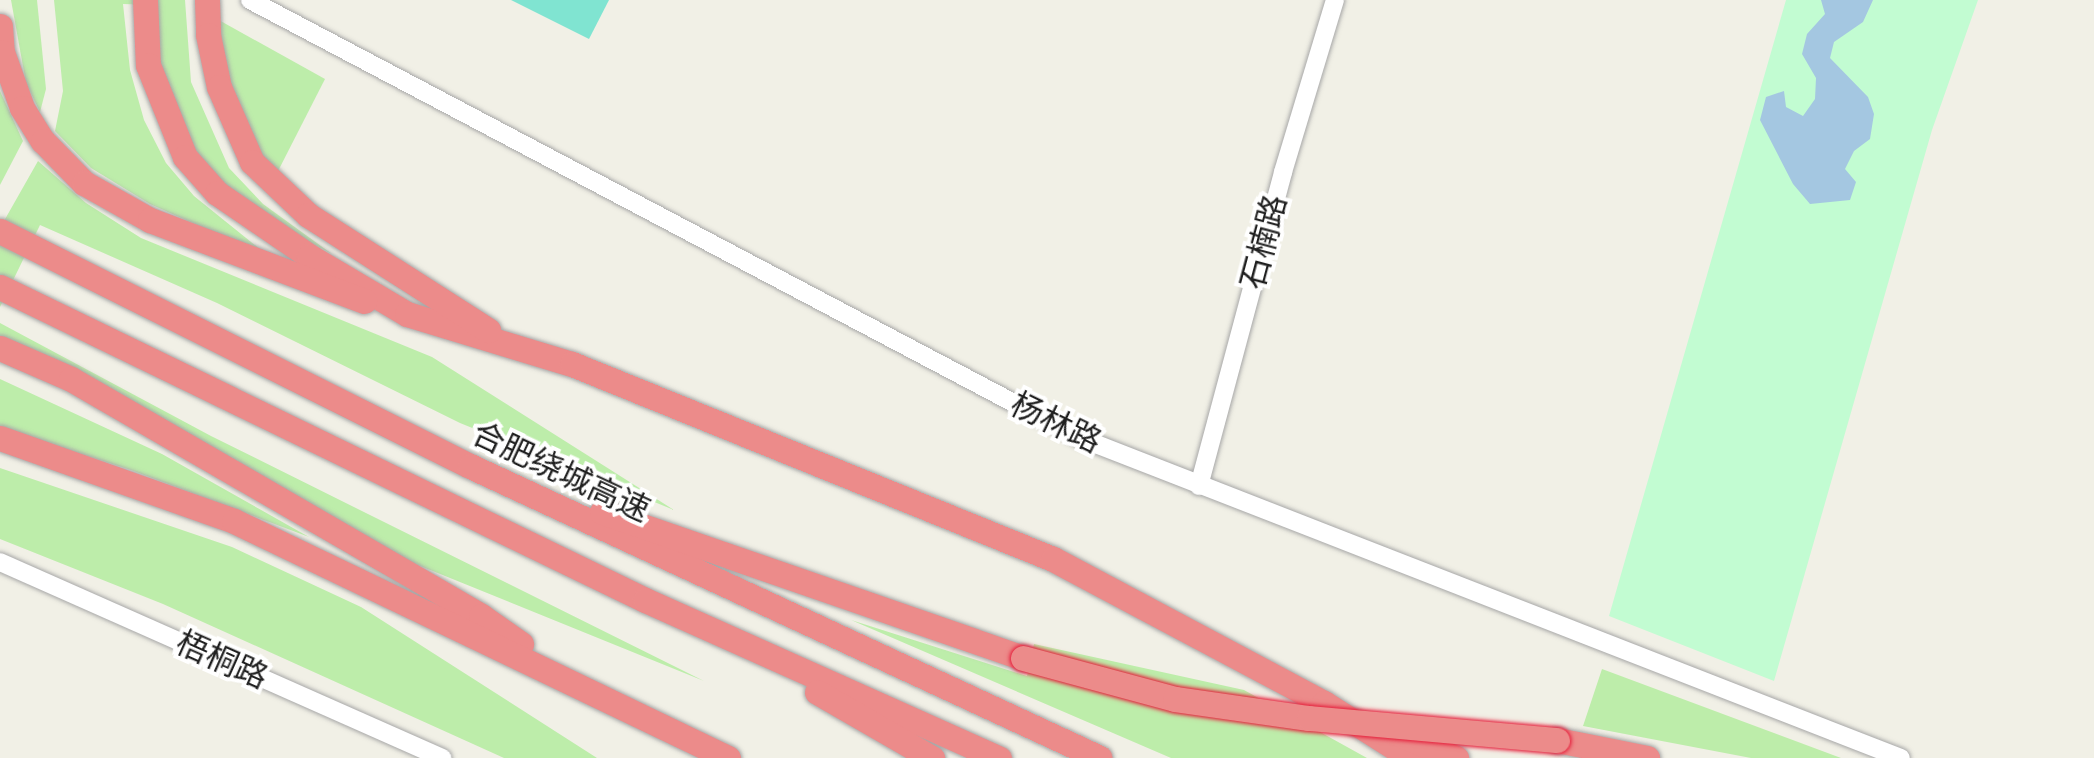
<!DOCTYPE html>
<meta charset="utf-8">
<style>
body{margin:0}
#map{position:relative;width:2094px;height:758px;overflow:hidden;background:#f1f0e6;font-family:Cabin,"Noto Sans SC",sans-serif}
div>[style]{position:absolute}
.grass>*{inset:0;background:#bdedaa}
.park>*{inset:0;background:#c2fcd2}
.pitch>*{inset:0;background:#80e4d1}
.water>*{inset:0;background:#a4c7e1}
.roads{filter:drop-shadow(0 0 2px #a7a7a7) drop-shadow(0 0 2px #a7a7a7)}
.minor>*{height:18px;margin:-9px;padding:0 9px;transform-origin:9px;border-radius:9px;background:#fff}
.highway>*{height:25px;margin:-12.5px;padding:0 12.5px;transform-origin:12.5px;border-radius:12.5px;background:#ec8b8a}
.bridges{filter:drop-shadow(0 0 2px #e51d3a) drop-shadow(0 0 2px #e51d3a)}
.highway-bridge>*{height:25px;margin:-12.5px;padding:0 12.5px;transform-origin:12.5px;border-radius:12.5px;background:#ec8b8a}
span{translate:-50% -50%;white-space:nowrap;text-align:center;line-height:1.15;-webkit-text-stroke:8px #fff;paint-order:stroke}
.street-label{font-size:32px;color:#202020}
</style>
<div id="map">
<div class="grass">
<div style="clip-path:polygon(11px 0,37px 0,46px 89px,40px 112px,26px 83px)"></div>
<div style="clip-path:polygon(54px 0,185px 0,191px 82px,229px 168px,263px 204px,332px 254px,248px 209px,183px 137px,154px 54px,152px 5px,123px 4px,130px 70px,144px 120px,166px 163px,194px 196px,271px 258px,150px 204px,91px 168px,55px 131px,63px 91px)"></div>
<div style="clip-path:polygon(217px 19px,325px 79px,276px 175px,260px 157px,230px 93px)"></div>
<div style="clip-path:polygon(0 91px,23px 141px,0 185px)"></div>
<div style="clip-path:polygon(38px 161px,86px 203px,141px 238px,432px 357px,674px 510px,460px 423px,217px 303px,40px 225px,0 307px,0 228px)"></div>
<div style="clip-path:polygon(0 323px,211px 436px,704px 681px,408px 561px,0 341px)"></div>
<div style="clip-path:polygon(0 379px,162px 454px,309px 537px,131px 470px,0 428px)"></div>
<div style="clip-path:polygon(0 468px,232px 547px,361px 607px,597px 758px,504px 758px,163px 604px,0 539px)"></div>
<div style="clip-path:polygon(851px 620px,1027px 676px,1034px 644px,1244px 690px,1367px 758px,1171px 758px)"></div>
<div style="clip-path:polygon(1602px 669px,1841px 758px,1751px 758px,1583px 726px)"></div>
</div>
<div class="park">
<div style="clip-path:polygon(1786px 0,1978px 0,1932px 130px,1774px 681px,1609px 616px)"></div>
</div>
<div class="pitch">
<div style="clip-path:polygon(511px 0,609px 0,589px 39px)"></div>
</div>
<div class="water">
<div style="clip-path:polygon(1821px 0,1873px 0,1863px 22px,1834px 42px,1830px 58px,1868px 97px,1874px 114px,1870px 139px,1854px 151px,1845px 169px,1856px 182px,1850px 200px,1810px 204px,1793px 184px,1760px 120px,1766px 97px,1784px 91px,1786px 107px,1803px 116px,1815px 99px,1816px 78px,1802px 54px,1807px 34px,1825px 14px)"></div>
</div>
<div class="roads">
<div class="minor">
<div style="left:250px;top:0;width:936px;rotate:27.82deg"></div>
<div style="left:1078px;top:437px;width:883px;rotate:21.31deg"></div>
<div style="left:1199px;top:486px;width:325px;rotate:-75deg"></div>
<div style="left:1283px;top:172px;width:180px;rotate:-73.2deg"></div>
<div style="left:0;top:562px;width:484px;rotate:23.9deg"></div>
</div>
<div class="highway">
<div style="left:145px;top:0;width:65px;rotate:87.4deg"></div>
<div style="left:148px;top:65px;width:99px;rotate:68.1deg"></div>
<div style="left:185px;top:157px;width:48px;rotate:48.4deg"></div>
<div style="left:217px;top:193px;width:112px;rotate:34.4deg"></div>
<div style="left:309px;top:256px;width:114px;rotate:30.6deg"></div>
<div style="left:407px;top:314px;width:172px;rotate:16.9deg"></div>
<div style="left:572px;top:364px;width:519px;rotate:22.07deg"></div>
<div style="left:1053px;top:559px;width:307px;rotate:28deg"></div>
<div style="left:1324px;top:703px;width:103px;rotate:32.3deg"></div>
<div style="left:207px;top:0;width:35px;rotate:88deg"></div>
<div style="left:208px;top:35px;width:53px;rotate:78.1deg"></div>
<div style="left:219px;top:87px;width:82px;rotate:66.3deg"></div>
<div style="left:252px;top:162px;width:77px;rotate:43.4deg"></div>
<div style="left:308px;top:215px;width:214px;rotate:32.6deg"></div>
<div style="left:0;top:26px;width:26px;rotate:86deg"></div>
<div style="left:2px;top:52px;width:59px;rotate:70.3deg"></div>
<div style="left:22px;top:108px;width:39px;rotate:58deg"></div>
<div style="left:43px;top:141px;width:59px;rotate:45.7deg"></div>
<div style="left:84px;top:183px;width:76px;rotate:29.3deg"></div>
<div style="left:150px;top:220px;width:229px;rotate:20.7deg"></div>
<div style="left:0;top:231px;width:525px;rotate:26.57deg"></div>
<div style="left:470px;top:466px;width:694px;rotate:24.87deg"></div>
<div style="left:0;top:287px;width:717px;rotate:25.89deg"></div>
<div style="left:645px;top:600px;width:388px;rotate:24.1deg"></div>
<div style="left:0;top:348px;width:77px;rotate:23.6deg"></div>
<div style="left:71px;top:379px;width:474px;rotate:30deg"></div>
<div style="left:481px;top:616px;width:49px;rotate:35deg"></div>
<div style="left:0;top:438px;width:248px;rotate:19.5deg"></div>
<div style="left:234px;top:521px;width:548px;rotate:25.63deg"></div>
<div style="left:602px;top:512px;width:446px;rotate:19.1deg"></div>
<div style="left:817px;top:692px;width:133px;rotate:29.9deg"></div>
<div style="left:1389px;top:730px;width:73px;rotate:22.7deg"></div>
<div style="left:1557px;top:740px;width:92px;rotate:11.3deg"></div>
</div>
</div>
<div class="bridges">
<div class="highway-bridge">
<div style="left:1023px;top:658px;width:157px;rotate:15.1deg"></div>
<div style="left:1175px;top:699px;width:135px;rotate:8.1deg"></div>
<div style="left:1309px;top:718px;width:249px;rotate:5.1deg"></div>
</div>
</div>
<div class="street-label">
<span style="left:1264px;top:242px;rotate:-75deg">石楠路</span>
<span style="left:1056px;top:423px;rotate:26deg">杨林路</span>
<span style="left:561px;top:472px;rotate:25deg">合肥绕城高速</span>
<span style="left:222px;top:660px;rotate:24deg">梧桐路</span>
</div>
</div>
